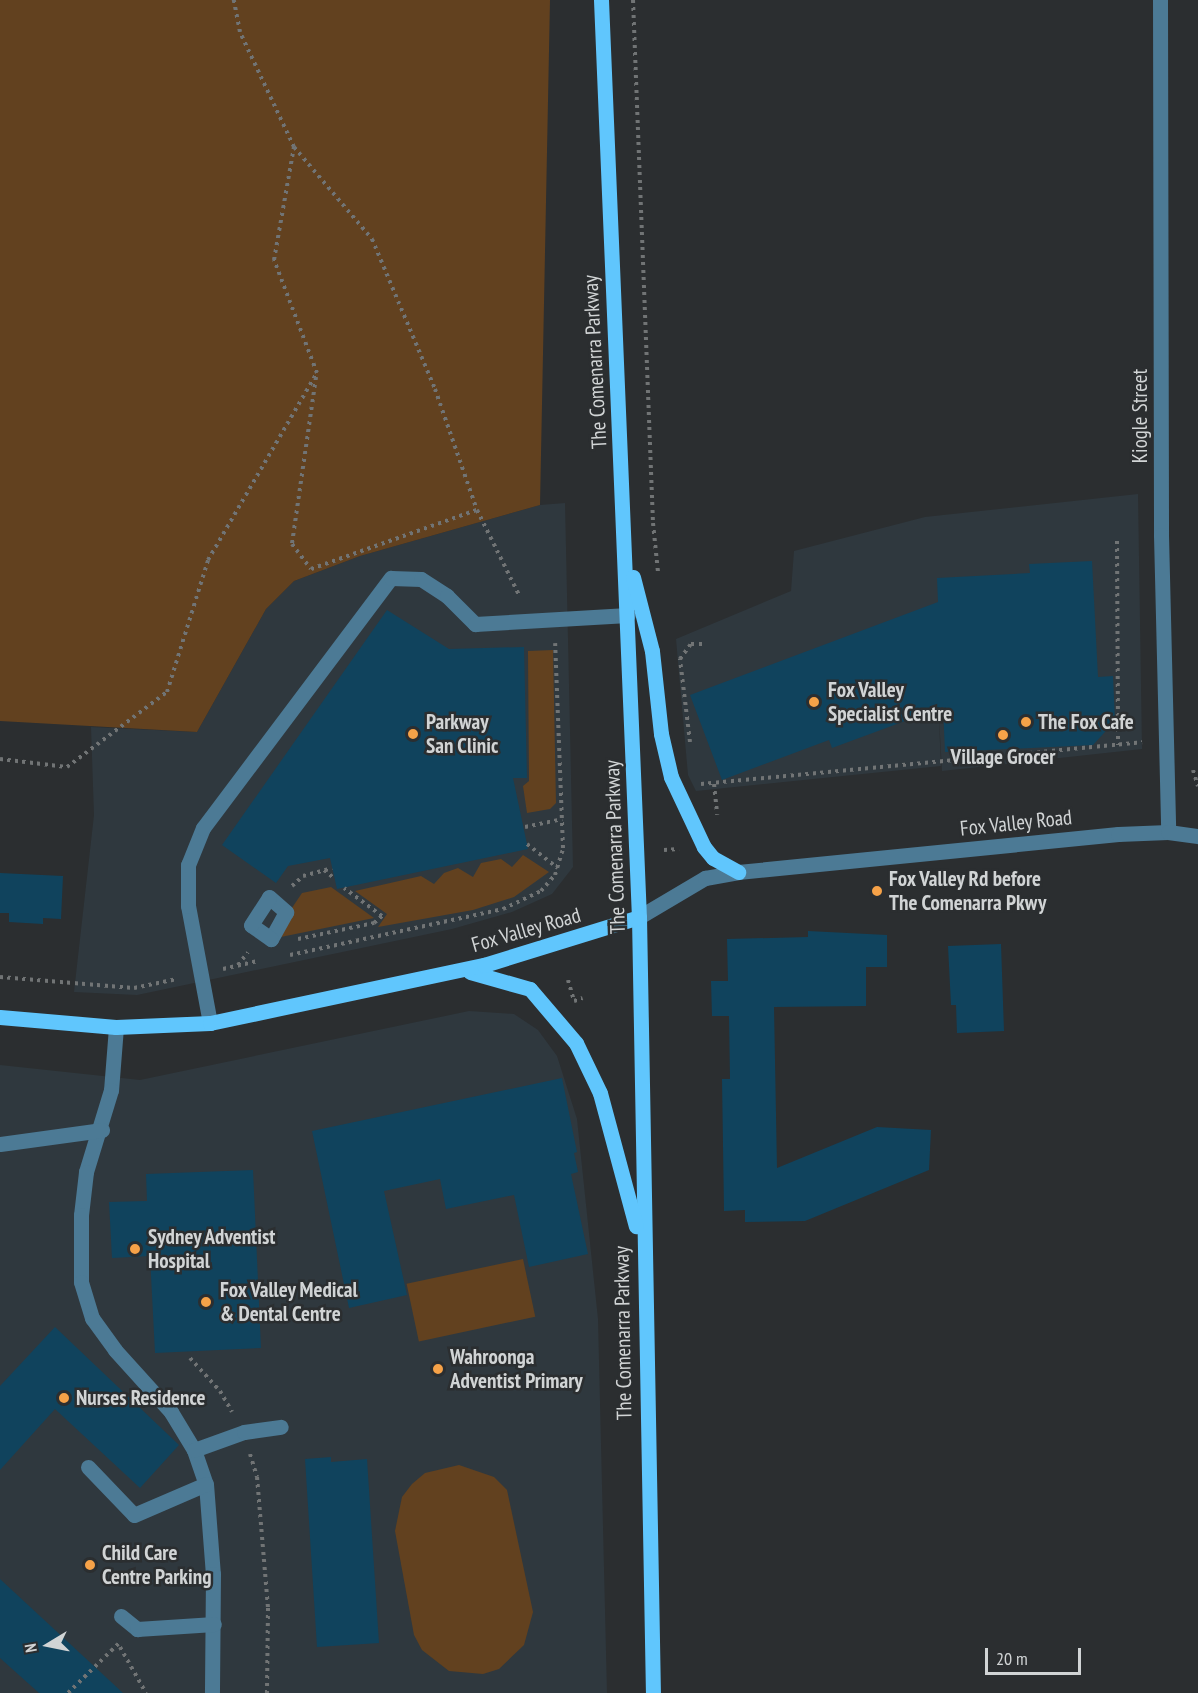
<!DOCTYPE html>
<style>
body{margin:0}
#map{position:relative;width:1198px;height:1693px;overflow:hidden;background:#2b2e30;font-family:"PT Sans Narrow",sans-serif}
div>[style]{position:absolute}
.built>*{inset:0;background:#2f383e}
.green>*{inset:0;background:#62411f;transform-origin:0 0}
.building>*{inset:0;background:#10435d}
.path>*{height:4px;margin-top:-2px;transform-origin:0;background:repeating-linear-gradient(90deg,#717475 0 3px,transparent 0 7.5px)}
.minor>*{height:15px;margin:-7.5px;padding:0 7.5px;transform-origin:7.5px;border-radius:7.5px;background:#4c7a95}
.major>*{height:15px;margin:-7.5px;padding:0 7.5px;transform-origin:7.5px;border-radius:7.5px;background:#60c6fd}
.dots>*{width:16px;height:16px;translate:-50% -50%;box-sizing:border-box;border:3px solid #2b2e30;border-radius:50%}
span{translate:-50% -50%;white-space:nowrap;text-align:center;line-height:1.15;-webkit-text-stroke:5px #2b2e30;paint-order:stroke}
.street-label{font-size:21px;color:#d1d4d5}
.poi-label{font-size:21px;color:#d1d4d5;font-weight:700}
.left{translate:0 -50%;text-align:left}
.north{position:absolute;left:18px;top:1615px;width:60px;height:60px;-webkit-text-stroke:4px #2b2e30;paint-order:stroke;rotate:260deg;font-size:16px;font-weight:700;line-height:24px;text-align:center;color:#d1d4d5}
.north::after{content:'';display:block;margin:auto;width:21px;height:27px;background:#d1d4d5;clip-path:polygon(50% 0,100% 100%,50% 72%,0 100%)}
.scale{position:absolute;left:985px;top:1648px;width:96px;height:27px;box-sizing:border-box;border:3px solid #d1d4d5;border-top:0;padding-left:8px;font-size:18px;line-height:21px;white-space:nowrap;color:#d1d4d5;-webkit-text-stroke:4px #2b2e30;paint-order:stroke}
</style>
<div id="map">
<div class="built">
<div style="clip-path:polygon(1138px 494px,1142px 749px,942px 771px,938px 698px,941px 766px,696px 791px,688px 775px,676px 639px,791px 591px,794px 551px,925px 517px)"></div>
<div style="clip-path:polygon(565px 503px,573px 867px,552px 894px,512px 912px,452px 929px,137px 995px,74px 992px,94px 815px,91px 727px,197px 732px,266px 609px,294px 581px,360px 556px,540px 505px)"></div>
<div style="clip-path:polygon(469px 1011px,514px 1014px,538px 1030px,557px 1056px,577px 1119px,598px 1319px,607px 1693px,0 1693px,0 1065px,140px 1080px)"></div>
</div>
<div class="green">
<div style="clip-path:polygon(0 0,550px 0,540px 505px,360px 556px,294px 581px,266px 609px,197px 732px,0 721px)"></div>
<div style="clip-path:polygon(553px 650px,556px 803px,550px 809px,527px 813px,523px 786px,529px 781px,528px 651px)"></div>
<div style="clip-path:polygon(523px 855px,549px 872px,514px 897px,473px 910px,378px 927px,387px 914px,355px 891px,421px 876px,434px 884px,444px 873px,458px 868px,473px 877px,481px 863px,501px 859px,512px 867px)"></div>
<div style="clip-path:polygon(331px 887px,374px 918px,271px 939px,302px 893px)"></div>
<div style="left:523px;top:1259px;width:59px;height:119px;rotate:78deg"></div>
<div style="clip-path:polygon(459px 1465px,494px 1477px,507px 1490px,533px 1612px,524px 1645px,499px 1669px,483px 1674px,449px 1671px,422px 1650px,414px 1635px,395px 1531px,402px 1497px,412px 1484px,425px 1473px)"></div>
</div>
<div class="building">
<div style="clip-path:polygon(1092px 561px,1098px 677px,1113px 676px,1115px 721px,1093px 745px,945px 752px,943px 707px,832px 748px,829px 740px,722px 780px,690px 695px,938px 602px,937px 578px,1030px 573px,1029px 564px)"></div>
<div style="clip-path:polygon(387px 610px,449px 649px,524px 647px,527px 778px,513px 778px,528px 849px,337px 889px,330px 858px,288px 866px,276px 883px,222px 845px)"></div>
<div style="clip-path:polygon(0 873px,63px 876px,61px 919px,43px 918px,43px 924px,9px 922px,9px 913px,0 913px)"></div>
<div style="clip-path:polygon(808px 931px,887px 935px,887px 967px,866px 967px,866px 1006px,774px 1007px,777px 1168px,877px 1127px,931px 1130px,929px 1170px,805px 1221px,745px 1222px,745px 1210px,724px 1211px,722px 1079px,730px 1079px,729px 1016px,712px 1016px,711px 981px,728px 981px,727px 939px,808px 937px)"></div>
<div style="clip-path:polygon(1001px 944px,1004px 1031px,957px 1033px,956px 1005px,951px 1005px,948px 946px)"></div>
<div style="clip-path:polygon(562px 1078px,577px 1152px,574px 1153px,578px 1172px,571px 1174px,588px 1254px,529px 1267px,514px 1195px,446px 1209px,440px 1179px,384px 1191px,407px 1295px,349px 1308px,312px 1131px)"></div>
<div style="clip-path:polygon(253px 1170px,261px 1348px,155px 1353px,150px 1256px,112px 1258px,109px 1202px,147px 1201px,146px 1174px)"></div>
<div style="clip-path:polygon(55px 1327px,179px 1445px,140px 1488px,55px 1409px,0 1470px,0 1386px)"></div>
<div style="clip-path:polygon(331px 1457px,331px 1462px,367px 1459px,379px 1643px,317px 1647px,305px 1459px)"></div>
<div style="clip-path:polygon(0 1579px,123px 1693px,39px 1693px,0 1658px)"></div>
</div>
<div class="path">
<div style="left:633px;top:0;width:523px;rotate:87.81deg"></div>
<div style="left:653px;top:523px;width:49px;rotate:84.2deg"></div>
<div style="left:294px;top:147px;width:121px;rotate:49.7deg"></div>
<div style="left:372px;top:239px;width:163px;rotate:67.2deg"></div>
<div style="left:435px;top:389px;width:128px;rotate:70.9deg"></div>
<div style="left:477px;top:510px;width:97px;rotate:63.7deg"></div>
<div style="left:316px;top:377px;width:169px;rotate:98.2deg"></div>
<div style="left:292px;top:544px;width:31px;rotate:53deg"></div>
<div style="left:311px;top:569px;width:176px;rotate:-19.6deg"></div>
<div style="left:1117px;top:541px;width:204px;rotate:89.7deg"></div>
<div style="left:690px;top:742px;width:84px;rotate:-96.9deg"></div>
<div style="left:680px;top:659px;width:19px;rotate:-54deg"></div>
<div style="left:691px;top:644px;width:14px"></div>
<div style="left:0;top:759px;width:67px;rotate:6.8deg"></div>
<div style="left:67px;top:767px;width:125px;rotate:-36.9deg"></div>
<div style="left:167px;top:692px;width:138px;rotate:-72.7deg"></div>
<div style="left:208px;top:560px;width:216px;rotate:-59.8deg"></div>
<div style="left:317px;top:373px;width:121px;rotate:-110.8deg"></div>
<div style="left:274px;top:260px;width:115px;rotate:-80deg"></div>
<div style="left:294px;top:147px;width:127px;rotate:-115.2deg"></div>
<div style="left:240px;top:32px;width:33px;rotate:-101deg"></div>
<div style="left:1193px;top:770px;width:17px;rotate:73deg"></div>
<div style="left:701px;top:784px;width:443px;rotate:-5.4deg"></div>
<div style="left:714px;top:784px;width:31px;rotate:84deg"></div>
<div style="left:525px;top:827px;width:38px;rotate:-12deg"></div>
<div style="left:527px;top:844px;width:39px;rotate:38deg"></div>
<div style="left:664px;top:850px;width:15px;rotate:-4deg"></div>
<div style="left:324px;top:870px;width:13px;rotate:39deg"></div>
<div style="left:292px;top:886px;width:15px;rotate:-42deg"></div>
<div style="left:303px;top:876px;width:30px;rotate:-15deg"></div>
<div style="left:298px;top:939px;width:78px;rotate:-11.9deg"></div>
<div style="left:374px;top:923px;width:11px;rotate:-41deg"></div>
<div style="left:382px;top:916px;width:47px;rotate:-143.6deg"></div>
<div style="left:290px;top:955px;width:218px;rotate:-12.2deg"></div>
<div style="left:503px;top:909px;width:42px;rotate:-25.3deg"></div>
<div style="left:541px;top:891px;width:21px;rotate:-49deg"></div>
<div style="left:555px;top:875px;width:28px;rotate:-73deg"></div>
<div style="left:563px;top:848px;width:205px;rotate:-92.2deg"></div>
<div style="left:238px;top:965px;width:16px;rotate:-52deg"></div>
<div style="left:223px;top:969px;width:37px;rotate:-13deg"></div>
<div style="left:0;top:977px;width:134px;rotate:4.7deg"></div>
<div style="left:134px;top:988px;width:44px;rotate:-11.8deg"></div>
<div style="left:568px;top:980px;width:22px;rotate:74deg"></div>
<div style="left:574px;top:1001px;width:9px;rotate:-18deg"></div>
<div style="left:190px;top:1358px;width:45px;rotate:47.7deg"></div>
<div style="left:220px;top:1391px;width:24px;rotate:60deg"></div>
<div style="left:250px;top:1454px;width:24px;rotate:73deg"></div>
<div style="left:257px;top:1477px;width:131px;rotate:85.2deg"></div>
<div style="left:268px;top:1608px;width:85px;rotate:90.7deg"></div>
<div style="left:120px;top:1647px;width:53px;rotate:60.5deg"></div>
<div style="left:68px;top:1693px;width:71px;rotate:-44.4deg"></div>
</div>
<div class="minor">
<div style="left:1160px;top:0;width:535px;rotate:89.89deg"></div>
<div style="left:1161px;top:535px;width:297px;rotate:88.6deg"></div>
<div style="left:269px;top:897px;width:23px;rotate:41deg"></div>
<div style="left:286px;top:912px;width:31px;rotate:119deg"></div>
<div style="left:271px;top:939px;width:24px;rotate:-145deg"></div>
<div style="left:251px;top:925px;width:33px;rotate:-57deg"></div>
<div style="left:639px;top:917px;width:77px;rotate:-30.6deg"></div>
<div style="left:705px;top:878px;width:34px;rotate:-10deg"></div>
<div style="left:738px;top:872px;width:382px;rotate:-5.7deg"></div>
<div style="left:1118px;top:834px;width:50px;rotate:-2.3deg"></div>
<div style="left:1168px;top:832px;width:30px;rotate:8deg"></div>
<div style="left:210px;top:1023px;width:119px;rotate:-100.6deg"></div>
<div style="left:188px;top:906px;width:41px;rotate:-90deg"></div>
<div style="left:188px;top:865px;width:40px;rotate:-68deg"></div>
<div style="left:203px;top:828px;width:313px;rotate:-53.1deg"></div>
<div style="left:391px;top:578px;width:30px;rotate:2deg"></div>
<div style="left:421px;top:579px;width:31px;rotate:33deg"></div>
<div style="left:447px;top:596px;width:40px;rotate:45deg"></div>
<div style="left:475px;top:624px;width:153px;rotate:-3.4deg"></div>
<div style="left:116px;top:1027px;width:63px;rotate:94.5deg"></div>
<div style="left:111px;top:1090px;width:86px;rotate:107deg"></div>
<div style="left:86px;top:1172px;width:43px;rotate:96.6deg"></div>
<div style="left:81px;top:1215px;width:67px;rotate:90deg"></div>
<div style="left:81px;top:1282px;width:38px;rotate:73deg"></div>
<div style="left:92px;top:1318px;width:39px;rotate:54deg"></div>
<div style="left:115px;top:1350px;width:84px;rotate:47.9deg"></div>
<div style="left:171px;top:1412px;width:44px;rotate:58.8deg"></div>
<div style="left:194px;top:1450px;width:36px;rotate:71deg"></div>
<div style="left:206px;top:1484px;width:90px;rotate:85.6deg"></div>
<div style="left:213px;top:1574px;width:119px;rotate:90.5deg"></div>
<div style="left:0;top:1144px;width:103px;rotate:-7.8deg"></div>
<div style="left:194px;top:1450px;width:53px;rotate:-19.8deg"></div>
<div style="left:244px;top:1432px;width:37px;rotate:-8deg"></div>
<div style="left:88px;top:1467px;width:66px;rotate:46.2deg"></div>
<div style="left:134px;top:1515px;width:78px;rotate:-23.3deg"></div>
<div style="left:121px;top:1616px;width:21px;rotate:39deg"></div>
<div style="left:137px;top:1629px;width:77px;rotate:-3.7deg"></div>
</div>
<div class="major">
<div style="left:601px;top:0;width:918px;rotate:87.63deg"></div>
<div style="left:639px;top:917px;width:776px;rotate:88.97deg"></div>
<div style="left:633px;top:577px;width:76px;rotate:75.6deg"></div>
<div style="left:652px;top:651px;width:83px;rotate:83.8deg"></div>
<div style="left:661px;top:734px;width:44px;rotate:76.9deg"></div>
<div style="left:671px;top:777px;width:77px;rotate:64.8deg"></div>
<div style="left:704px;top:847px;width:14px;rotate:51deg"></div>
<div style="left:713px;top:858px;width:29px;rotate:29deg"></div>
<div style="left:470px;top:972px;width:62px;rotate:15.8deg"></div>
<div style="left:530px;top:989px;width:71px;rotate:49.6deg"></div>
<div style="left:576px;top:1043px;width:55px;rotate:64.4deg"></div>
<div style="left:600px;top:1093px;width:138px;rotate:74.9deg"></div>
<div style="left:0;top:1017px;width:116px;rotate:4.9deg"></div>
<div style="left:116px;top:1027px;width:94px;rotate:-2.4deg"></div>
<div style="left:210px;top:1023px;width:280px;rotate:-12deg"></div>
<div style="left:484px;top:965px;width:162px;rotate:-17.2deg"></div>
</div>
<div class="dots">
<div style="left:814px;top:702px;background:#f6a248"></div>
<div style="left:1026px;top:722px;background:#f6a248"></div>
<div style="left:413px;top:734px;background:#f6a248"></div>
<div style="left:1003px;top:735px;background:#f6a248"></div>
<div style="left:877px;top:891px;background:#f6a248"></div>
<div style="left:135px;top:1249px;background:#f6a248"></div>
<div style="left:206px;top:1302px;background:#f6a248"></div>
<div style="left:438px;top:1369px;background:#f6a248"></div>
<div style="left:64px;top:1398px;background:#f6a248"></div>
<div style="left:90px;top:1565px;background:#f6a248"></div>
</div>
<div class="street-label">
<span style="left:595px;top:362px;rotate:-93deg">The Comenarra Parkway</span>
<span style="left:1140px;top:416px;rotate:-90deg">Kiogle Street</span>
<span style="left:1016px;top:823px;rotate:-6deg">Fox Valley Road</span>
<span style="left:615px;top:847px;rotate:-92deg">The Comenarra Parkway</span>
<span style="left:526px;top:930px;rotate:-16deg">Fox Valley Road</span>
<span style="left:623px;top:1333px;rotate:-91deg">The Comenarra Parkway</span>
</div>
<div class="poi-label">
<span class="left" style="left:828px;top:702px">Fox Valley<br>Specialist Centre</span>
<span class="left" style="left:426px;top:734px">Parkway<br>San Clinic</span>
<span class="left" style="left:1038px;top:722px">The Fox Cafe</span>
<span style="left:1003px;top:757px">Village Grocer</span>
<span class="left" style="left:889px;top:891px">Fox Valley Rd before<br>The Comenarra Pkwy</span>
<span class="left" style="left:148px;top:1249px">Sydney Adventist<br>Hospital</span>
<span class="left" style="left:220px;top:1302px">Fox Valley Medical<br>&amp; Dental Centre</span>
<span class="left" style="left:450px;top:1369px">Wahroonga<br>Adventist Primary</span>
<span class="left" style="left:76px;top:1398px">Nurses Residence</span>
<span class="left" style="left:102px;top:1565px">Child Care<br>Centre Parking</span>
</div>
<div class="north">N</div>
<div class="scale">20 m</div>
</div>
